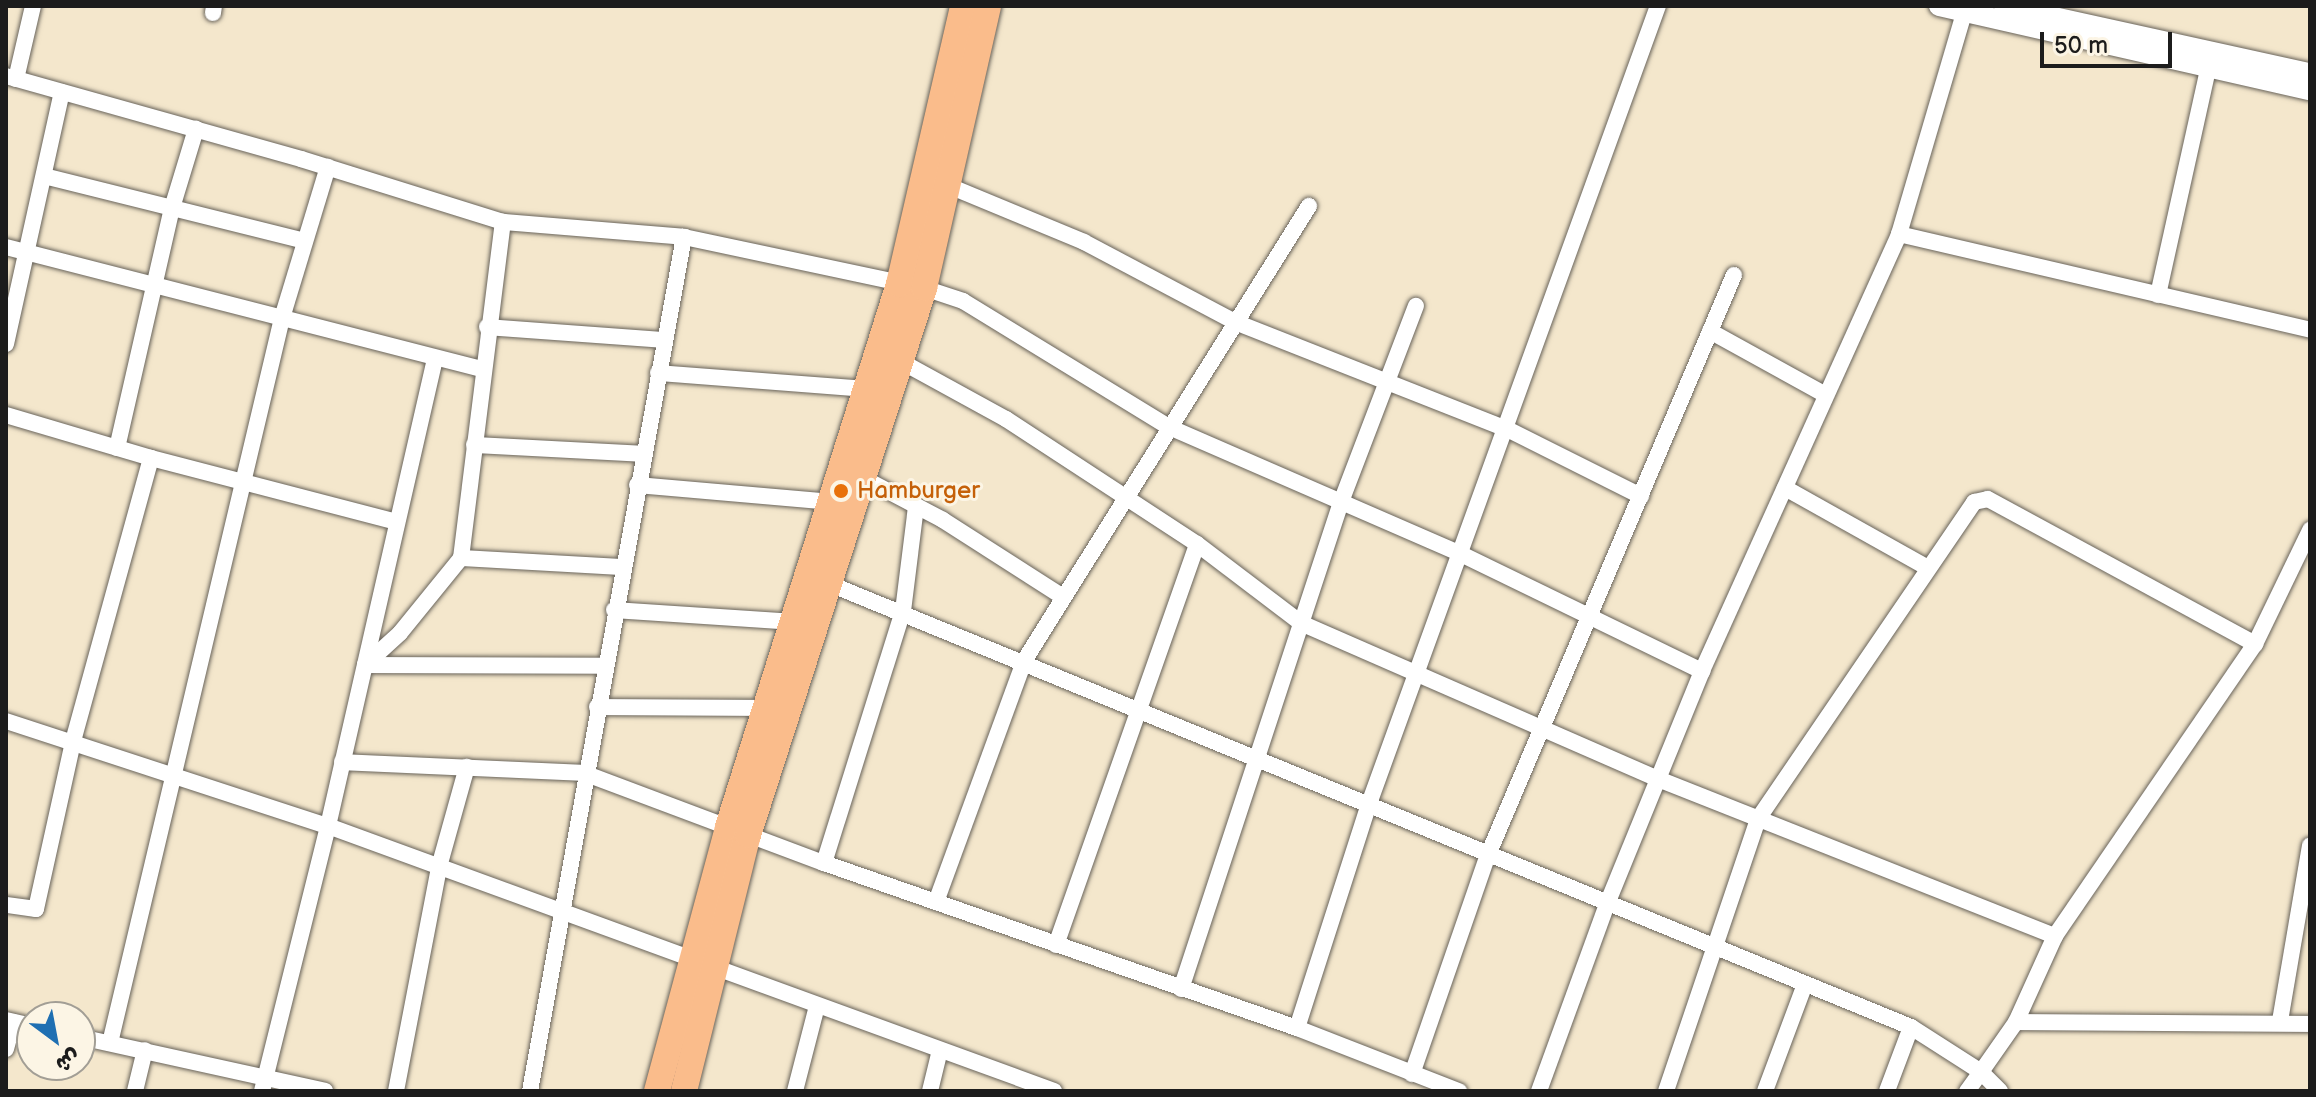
<!DOCTYPE html>
<meta charset="utf-8">
<style>
body{margin:0}
#map{position:relative;width:2316px;height:1097px;overflow:hidden;background:#f4e7cc;font-family:"Balsamiq Sans","Playpen Sans Arabic",sans-serif}
div>[style]{position:absolute}
.roads{filter:drop-shadow(0 0 2px #68635a) drop-shadow(0 0 2px #68635a)}
.minor>*{height:16px;margin:-8px;padding:0 8px;transform-origin:8px;border-radius:8px;background:#fff}
.tertiary>*{height:20px;margin:-10px;padding:0 10px;transform-origin:10px;border-radius:10px;background:#fff}
.primary>*{height:26px;margin:-13px;padding:0 13px;transform-origin:13px;border-radius:13px;background:#fabc8b}
.dots>*{width:22px;height:22px;translate:-50% -50%;box-sizing:border-box;border:4px solid #fcf5e5;border-radius:50%}
span{translate:-50% -50%;white-space:nowrap;text-align:center;line-height:1.15;-webkit-text-stroke:6px #fcf5e5;paint-order:stroke}
.food-label{font-size:24px;color:#c56008}
.left{translate:0 -50%;text-align:left}
.frame{position:absolute;inset:0;border:8px solid #1c1c1c;pointer-events:none}
.north{position:absolute;left:16px;top:1001px;width:80px;height:80px;box-sizing:border-box;background:#fcf5e5;border:2px solid #a29e95;border-radius:50%;rotate:148deg;font-size:22px;font-weight:700;line-height:32px;text-align:center;color:#1c1c1c}
.north::after{content:'';display:block;margin:auto;width:28px;height:36px;background:#1f6fb2;clip-path:polygon(50% 0,100% 100%,50% 72%,0 100%)}
.scale{position:absolute;left:2040px;top:32px;width:132px;height:36px;box-sizing:border-box;border:4px solid #1c1c1c;border-top:0;padding-left:10px;font-size:24px;line-height:28px;white-space:nowrap;color:#1c1c1c;-webkit-text-stroke:6px #fcf5e5;paint-order:stroke}
</style>
<div id="map">
<div class="roads">
<div class="minor">
<div style="left:213px;top:13px;width:7px;rotate:-82deg"></div>
<div style="left:6px;top:76px;width:306px;rotate:15.7deg"></div>
<div style="left:301px;top:159px;width:212px;rotate:17.3deg"></div>
<div style="left:503px;top:222px;width:182px;rotate:4.7deg"></div>
<div style="left:684px;top:237px;width:245px;rotate:12deg"></div>
<div style="left:924px;top:288px;width:41px;rotate:18.4deg"></div>
<div style="left:963px;top:301px;width:241px;rotate:31.5deg"></div>
<div style="left:1169px;top:427px;width:321px;rotate:23.5deg"></div>
<div style="left:1463px;top:555px;width:266px;rotate:25.9deg"></div>
<div style="left:16px;top:79px;width:75px;rotate:-76.9deg"></div>
<div style="left:44px;top:176px;width:269px;rotate:14deg"></div>
<div style="left:949px;top:186px;width:146px;rotate:22.5deg"></div>
<div style="left:1084px;top:242px;width:171px;rotate:27.9deg"></div>
<div style="left:1235px;top:322px;width:292px;rotate:21.5deg"></div>
<div style="left:1507px;top:429px;width:150px;rotate:26.6deg"></div>
<div style="left:1899px;top:234px;width:422px;rotate:13.1deg"></div>
<div style="left:6px;top:247px;width:491px;rotate:14.4deg"></div>
<div style="left:2158px;top:295px;width:230px;rotate:-77.5deg"></div>
<div style="left:487px;top:327px;width:178px;rotate:4.2deg"></div>
<div style="left:1710px;top:331px;width:132px;rotate:28.9deg"></div>
<div style="left:6px;top:344px;width:258px;rotate:-77.5deg"></div>
<div style="left:902px;top:362px;width:119px;rotate:28.7deg"></div>
<div style="left:1006px;top:419px;width:228px;rotate:33.2deg"></div>
<div style="left:1197px;top:544px;width:131px;rotate:37.2deg"></div>
<div style="left:1301px;top:623px;width:390px;rotate:23.6deg"></div>
<div style="left:1658px;top:779px;width:427px;rotate:21.6deg"></div>
<div style="left:658px;top:373px;width:211px;rotate:4.4deg"></div>
<div style="left:6px;top:415px;width:151px;rotate:16.5deg"></div>
<div style="left:151px;top:458px;width:295px;rotate:105.4deg"></div>
<div style="left:73px;top:742px;width:171px;rotate:102.5deg"></div>
<div style="left:36px;top:909px;width:30px;rotate:-172deg"></div>
<div style="left:474px;top:445px;width:169px;rotate:3deg"></div>
<div style="left:117px;top:448px;width:246px;rotate:-77.1deg"></div>
<div style="left:172px;top:208px;width:83px;rotate:-73.1deg"></div>
<div style="left:151px;top:458px;width:254px;rotate:14.6deg"></div>
<div style="left:865px;top:479px;width:88px;rotate:27.7deg"></div>
<div style="left:943px;top:520px;width:143px;rotate:32.7deg"></div>
<div style="left:637px;top:485px;width:196px;rotate:5deg"></div>
<div style="left:1785px;top:488px;width:164px;rotate:29.2deg"></div>
<div style="left:461px;top:558px;width:161px;rotate:3.2deg"></div>
<div style="left:820px;top:580px;width:1179px;rotate:22.28deg"></div>
<div style="left:1911px;top:1027px;width:68px;rotate:110.6deg"></div>
<div style="left:614px;top:610px;width:181px;rotate:3.8deg"></div>
<div style="left:365px;top:665px;width:47px;rotate:-42.4deg"></div>
<div style="left:400px;top:633px;width:97px;rotate:-50.9deg"></div>
<div style="left:461px;top:558px;width:339px;rotate:-82.9deg"></div>
<div style="left:365px;top:665px;width:239px;rotate:0.2deg"></div>
<div style="left:597px;top:707px;width:170px;rotate:0.3deg"></div>
<div style="left:6px;top:721px;width:339px;rotate:18.1deg"></div>
<div style="left:328px;top:826px;width:480px;rotate:-77.1deg"></div>
<div style="left:342px;top:762px;width:242px;rotate:2.6deg"></div>
<div style="left:584px;top:773px;width:256px;rotate:20.6deg"></div>
<div style="left:824px;top:863px;width:501px;rotate:19.23deg"></div>
<div style="left:1297px;top:1028px;width:174px;rotate:21.3deg"></div>
<div style="left:824px;top:863px;width:264px;rotate:-72.6deg"></div>
<div style="left:903px;top:611px;width:106px;rotate:-82.9deg"></div>
<div style="left:936px;top:902px;width:257px;rotate:-69.9deg"></div>
<div style="left:1024px;top:661px;width:537px;rotate:-57.94deg"></div>
<div style="left:1056px;top:945px;width:425px;rotate:-70.6deg"></div>
<div style="left:1181px;top:989px;width:513px;rotate:-71.81deg"></div>
<div style="left:1341px;top:502px;width:210px;rotate:-69.1deg"></div>
<div style="left:6px;top:1020px;width:27px;rotate:13deg"></div>
<div style="left:2280px;top:1021px;width:178px;rotate:-80.3deg"></div>
<div style="left:2016px;top:1022px;width:294px;rotate:0.4deg"></div>
<div style="left:1911px;top:1027px;width:83px;rotate:32.7deg"></div>
<div style="left:1981px;top:1072px;width:24px;rotate:126deg"></div>
<div style="left:1297px;top:1028px;width:238px;rotate:-72.2deg"></div>
<div style="left:1370px;top:801px;width:846px;rotate:-70.09deg"></div>
<div style="left:80px;top:1037px;width:251px;rotate:12.4deg"></div>
<div style="left:110px;top:1043px;width:745px;rotate:-76.65deg"></div>
<div style="left:282px;top:318px;width:158px;rotate:-73.1deg"></div>
<div style="left:6px;top:1049px;width:28px;rotate:-75deg"></div>
<div style="left:1412px;top:1074px;width:232px;rotate:-70.9deg"></div>
<div style="left:1488px;top:855px;width:630px;rotate:-67.02deg"></div>
<div style="left:135px;top:1091px;width:42px;rotate:-76.3deg"></div>
<div style="left:262px;top:1091px;width:273px;rotate:-76deg"></div>
<div style="left:328px;top:826px;width:773px;rotate:20.05deg"></div>
<div style="left:396px;top:1091px;width:228px;rotate:-79.1deg"></div>
<div style="left:439px;top:867px;width:104px;rotate:-74.4deg"></div>
<div style="left:530px;top:1091px;width:868px;rotate:-79.78deg"></div>
<div style="left:795px;top:1091px;width:88px;rotate:-75.5deg"></div>
<div style="left:930px;top:1091px;width:42px;rotate:-76.3deg"></div>
<div style="left:1539px;top:1091px;width:199px;rotate:-70deg"></div>
<div style="left:1607px;top:904px;width:252px;rotate:-67.8deg"></div>
<div style="left:1702px;top:671px;width:479px;rotate:-65.7deg"></div>
<div style="left:1899px;top:234px;width:238px;rotate:-73.6deg"></div>
<div style="left:1666px;top:1091px;width:287px;rotate:-71.3deg"></div>
<div style="left:1758px;top:819px;width:384px;rotate:-55.7deg"></div>
<div style="left:1974px;top:502px;width:14px;rotate:-12deg"></div>
<div style="left:1988px;top:499px;width:304px;rotate:28.5deg"></div>
<div style="left:1765px;top:1091px;width:114px;rotate:-69.5deg"></div>
<div style="left:2000px;top:1091px;width:27px;rotate:-135deg"></div>
<div style="left:1981px;top:1072px;width:61px;rotate:-55deg"></div>
<div style="left:2016px;top:1022px;width:94px;rotate:-65.6deg"></div>
<div style="left:2055px;top:936px;width:354px;rotate:-55.6deg"></div>
<div style="left:2255px;top:644px;width:127px;rotate:-64.2deg"></div>
</div>
<div class="tertiary">
<div style="left:1939px;top:6px;width:380px;rotate:12.8deg"></div>
<div style="left:2004px;top:6px;width:313px;rotate:12.4deg"></div>
</div>
<div class="primary">
<div style="left:657px;top:1091px;width:273px;rotate:-74.9deg"></div>
<div style="left:728px;top:827px;width:569px;rotate:-72.52deg"></div>
<div style="left:899px;top:284px;width:285px;rotate:-77deg"></div>
<div style="left:684px;top:1091px;width:264px;rotate:-76deg"></div>
<div style="left:748px;top:835px;width:575px;rotate:-72.16deg"></div>
<div style="left:924px;top:288px;width:289px;rotate:-77.2deg"></div>
</div>
</div>
<div class="dots">
<div style="left:841px;top:491px;background:#e8710a"></div>
</div>
<div class="food-label">
<span class="left" style="left:857px;top:491px">Hamburger</span>
</div>
<div class="frame"></div>
<div class="north">ش</div>
<div class="scale">50 m</div>
</div>
